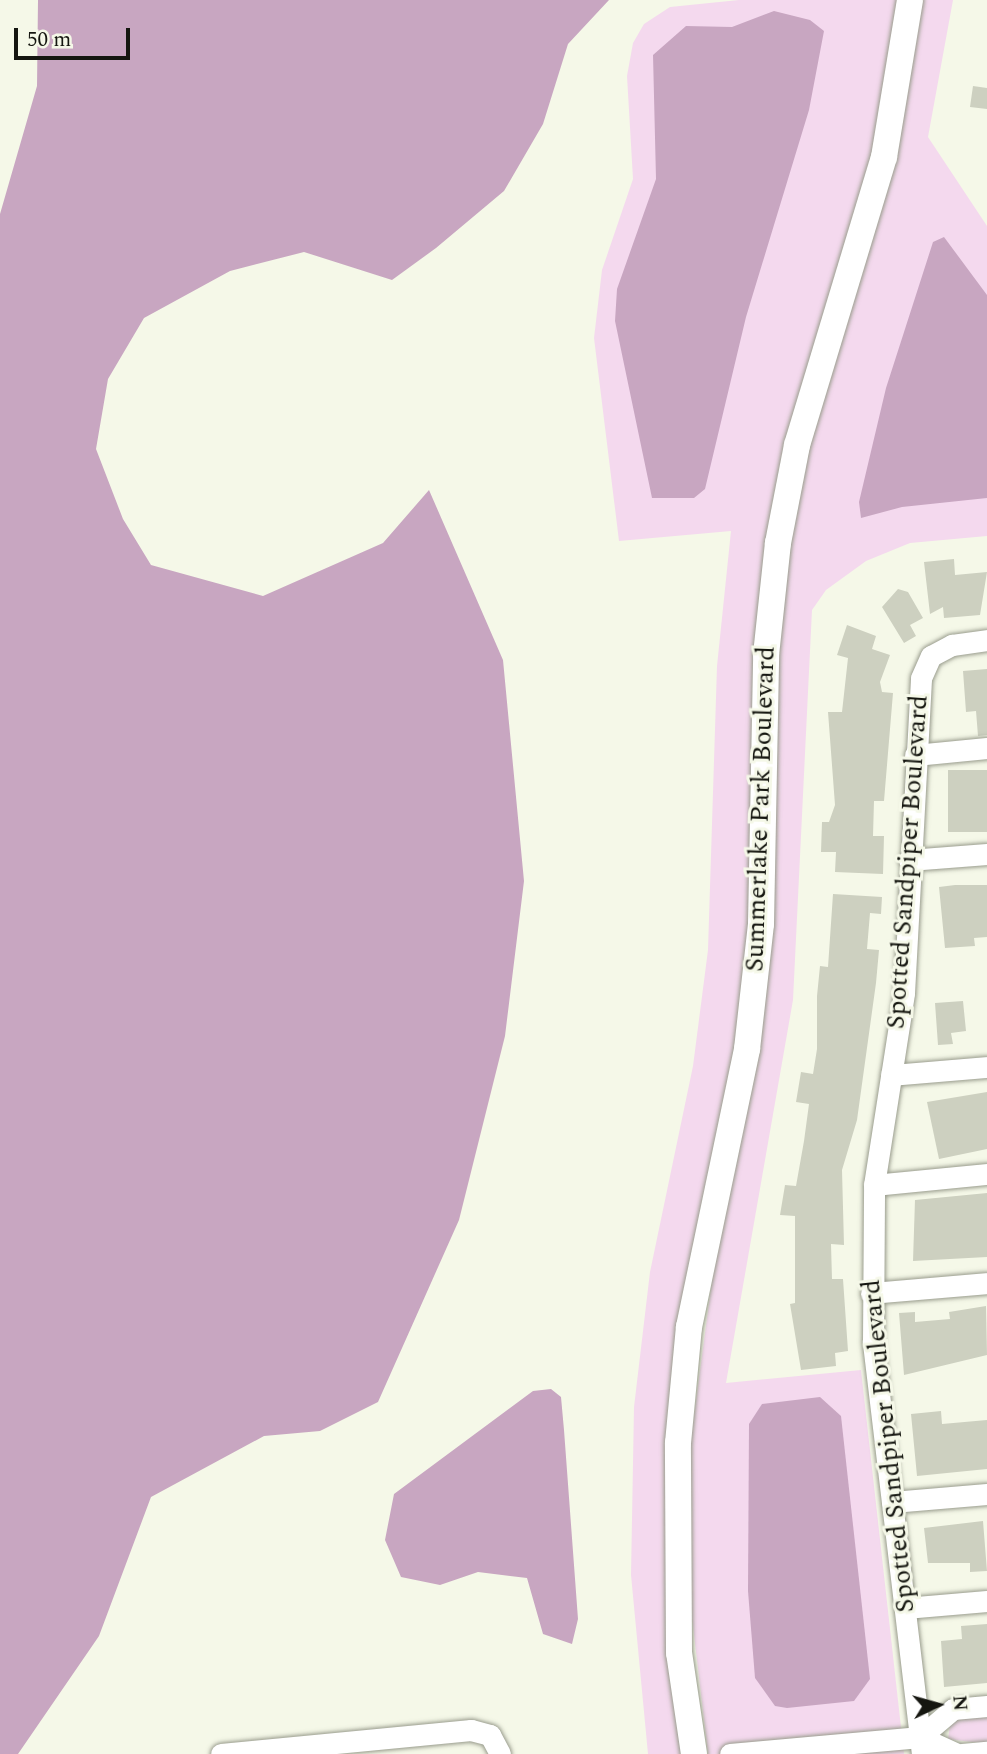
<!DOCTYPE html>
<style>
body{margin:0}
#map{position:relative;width:987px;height:1754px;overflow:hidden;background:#f5f8e8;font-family:Spectral,serif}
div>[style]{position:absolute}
.green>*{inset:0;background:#f4d9ee}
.water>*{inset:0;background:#c8a6c1}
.building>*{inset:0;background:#cdd0c0;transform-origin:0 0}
.roads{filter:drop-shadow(0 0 2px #999c8d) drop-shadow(0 0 2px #999c8d)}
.minor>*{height:21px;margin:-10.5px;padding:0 10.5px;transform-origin:10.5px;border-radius:10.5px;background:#fff}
.major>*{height:26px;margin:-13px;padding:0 13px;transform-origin:13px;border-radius:13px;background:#fff}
span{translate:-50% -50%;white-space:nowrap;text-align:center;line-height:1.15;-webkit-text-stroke:6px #f5f8e8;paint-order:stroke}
.street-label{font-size:26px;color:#151610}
.north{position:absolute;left:903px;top:1670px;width:70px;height:70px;-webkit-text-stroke:5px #f5f8e8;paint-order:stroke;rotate:85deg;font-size:19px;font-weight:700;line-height:28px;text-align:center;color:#151610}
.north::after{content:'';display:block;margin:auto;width:24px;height:32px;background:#151610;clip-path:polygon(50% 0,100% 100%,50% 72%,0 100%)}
.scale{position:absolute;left:14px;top:28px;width:116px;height:32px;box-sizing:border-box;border:4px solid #151610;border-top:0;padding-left:9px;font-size:21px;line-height:24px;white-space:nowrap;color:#151610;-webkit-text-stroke:5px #f5f8e8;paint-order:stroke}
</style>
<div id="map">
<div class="green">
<div style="clip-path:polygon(739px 0,910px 0,778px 543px,761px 924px,681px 1413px,694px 1754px,648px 1754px,631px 1575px,634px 1407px,650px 1272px,693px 1066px,708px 950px,717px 666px,731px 531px,619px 541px,594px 338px,602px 270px,633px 179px,627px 76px,633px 43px,644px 24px,670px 7px)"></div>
<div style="clip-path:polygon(923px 0,953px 0,928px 137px,987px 226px,987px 536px,910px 543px,866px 561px,826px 590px,812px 610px,793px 1000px,726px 1383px,861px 1370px,904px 1754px,708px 1754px,691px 1609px,691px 1438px,721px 1213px,774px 677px,799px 483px,909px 77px)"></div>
<div style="clip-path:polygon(987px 1712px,987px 1744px,948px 1739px,951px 1718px)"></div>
</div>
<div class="water">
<div style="clip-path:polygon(38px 0,609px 0,568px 44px,543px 124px,504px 191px,436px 248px,392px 280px,304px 252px,230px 271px,144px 318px,108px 379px,96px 449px,123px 519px,151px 565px,263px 596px,383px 543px,429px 490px,503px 660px,524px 881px,505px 1036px,459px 1220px,378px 1402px,320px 1431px,264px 1436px,151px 1497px,99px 1636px,18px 1754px,0 1754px,0 214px,37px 86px)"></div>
<div style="clip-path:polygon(774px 11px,810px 20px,824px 31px,809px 110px,746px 317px,705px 489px,694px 498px,652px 498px,615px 321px,617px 289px,656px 179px,653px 55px,686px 26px,732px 27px)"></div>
<div style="clip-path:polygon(944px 237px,987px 295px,987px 498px,902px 507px,861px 518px,859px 502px,886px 388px,933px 242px)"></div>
<div style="clip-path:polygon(551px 1389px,561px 1397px,564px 1430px,578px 1619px,572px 1644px,543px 1634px,527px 1578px,478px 1572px,440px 1585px,401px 1577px,385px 1540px,394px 1494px,533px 1391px)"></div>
<div style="clip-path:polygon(820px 1397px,841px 1416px,870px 1679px,854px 1701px,787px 1708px,775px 1706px,755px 1678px,748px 1591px,749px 1424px,762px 1404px)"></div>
</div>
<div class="building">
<div style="clip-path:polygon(973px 86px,987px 88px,987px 109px,970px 107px)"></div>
<div style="clip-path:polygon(954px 559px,955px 575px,987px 572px,980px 615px,944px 618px,943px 607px,930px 614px,924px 562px)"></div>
<div style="clip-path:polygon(898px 589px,908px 592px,923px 618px,910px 625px,916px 636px,904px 643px,882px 607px)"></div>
<div style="clip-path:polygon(847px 625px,876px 636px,872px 649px,890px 655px,880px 682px,882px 692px,893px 693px,884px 801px,874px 801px,873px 836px,884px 836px,883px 874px,835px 872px,836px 852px,821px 852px,822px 822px,829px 822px,835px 805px,828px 712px,842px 712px,848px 658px,837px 655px)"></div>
<div style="clip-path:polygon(987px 669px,987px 735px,978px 736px,976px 711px,966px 712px,963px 671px)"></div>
<div style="left:987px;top:770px;width:62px;height:39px;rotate:90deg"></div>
<div style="clip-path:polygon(955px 885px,987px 885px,987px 937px,974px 938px,975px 946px,945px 948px,939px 887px)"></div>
<div style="clip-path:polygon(833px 894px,882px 897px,881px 914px,870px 913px,867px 949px,879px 950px,876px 983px,857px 1120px,842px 1170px,844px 1245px,831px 1244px,832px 1279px,843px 1279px,848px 1351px,835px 1353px,836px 1366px,801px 1370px,790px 1304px,795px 1303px,795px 1216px,780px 1215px,785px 1185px,796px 1186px,804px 1141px,809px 1104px,796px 1102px,801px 1072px,813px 1074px,817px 1049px,817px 996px,820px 966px,828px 967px)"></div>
<div style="clip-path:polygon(963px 1001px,966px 1031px,951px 1033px,953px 1044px,938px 1045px,935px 1003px)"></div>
<div style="clip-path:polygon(987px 1092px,987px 1149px,939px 1159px,927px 1102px)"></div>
<div style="clip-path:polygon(987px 1193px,987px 1257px,913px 1261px,915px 1200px)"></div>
<div style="clip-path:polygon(986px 1306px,987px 1355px,904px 1375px,899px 1313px,915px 1312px,915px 1322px,950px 1319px,949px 1312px)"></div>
<div style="clip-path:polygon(941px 1411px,942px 1424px,987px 1420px,987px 1469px,917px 1476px,911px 1414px)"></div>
<div style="clip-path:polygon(983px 1521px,987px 1571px,970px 1572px,970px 1563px,928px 1563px,924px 1528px)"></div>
<div style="clip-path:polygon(987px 1624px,987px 1683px,944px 1687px,941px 1641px,962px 1639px,961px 1626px)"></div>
</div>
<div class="roads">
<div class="minor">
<div style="left:915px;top:755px;width:72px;rotate:-5.6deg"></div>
<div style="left:909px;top:860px;width:78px;rotate:-4.4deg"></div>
<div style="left:891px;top:1075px;width:96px;rotate:-4.8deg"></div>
<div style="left:874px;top:1185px;width:114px;rotate:-5.6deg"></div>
<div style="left:871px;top:1293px;width:116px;rotate:-4.9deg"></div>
<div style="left:892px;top:1502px;width:95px;rotate:-4.8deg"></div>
<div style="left:905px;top:1608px;width:82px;rotate:-4.9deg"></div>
<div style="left:920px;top:1737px;width:43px;rotate:-40.3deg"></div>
<div style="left:953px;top:1709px;width:34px;rotate:-5deg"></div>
<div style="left:221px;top:1754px;width:251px;rotate:-5.5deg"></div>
<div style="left:471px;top:1730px;width:20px;rotate:15deg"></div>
<div style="left:490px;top:1735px;width:21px;rotate:62deg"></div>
<div style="left:730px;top:1754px;width:191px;rotate:-5.1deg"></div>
<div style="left:920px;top:1737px;width:41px;rotate:24.7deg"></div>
<div style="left:922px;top:1754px;width:416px;rotate:-96.8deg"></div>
<div style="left:873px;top:1341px;width:156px;rotate:-89.6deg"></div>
<div style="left:874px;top:1185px;width:194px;rotate:-81.1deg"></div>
<div style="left:904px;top:993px;width:315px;rotate:-86.9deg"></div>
<div style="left:921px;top:678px;width:24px;rotate:-66deg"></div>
<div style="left:931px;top:656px;width:24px;rotate:-28deg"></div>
<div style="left:952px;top:645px;width:35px;rotate:-8deg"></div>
<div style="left:962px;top:1754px;width:25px;rotate:-5deg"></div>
</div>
<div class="major">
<div style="left:694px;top:1754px;width:102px;rotate:-98.4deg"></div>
<div style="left:679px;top:1653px;width:210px;rotate:-90.3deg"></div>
<div style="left:678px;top:1443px;width:117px;rotate:-84.6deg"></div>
<div style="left:689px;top:1327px;width:284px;rotate:-78.2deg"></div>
<div style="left:747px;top:1049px;width:126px;rotate:-83.6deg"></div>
<div style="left:761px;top:924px;width:269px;rotate:-88.9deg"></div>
<div style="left:766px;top:655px;width:113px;rotate:-83.9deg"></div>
<div style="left:778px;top:543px;width:100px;rotate:-79deg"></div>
<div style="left:797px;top:445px;width:301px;rotate:-73.2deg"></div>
<div style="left:884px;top:157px;width:159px;rotate:-80.6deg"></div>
</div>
</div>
<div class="street-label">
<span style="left:761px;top:809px;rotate:-88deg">Summerlake Park Boulevard</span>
<span style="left:908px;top:862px;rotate:-86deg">Spotted Sandpiper Boulevard</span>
<span style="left:889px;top:1446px;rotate:-96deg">Spotted Sandpiper Boulevard</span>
</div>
<div class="north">N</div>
<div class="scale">50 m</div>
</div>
